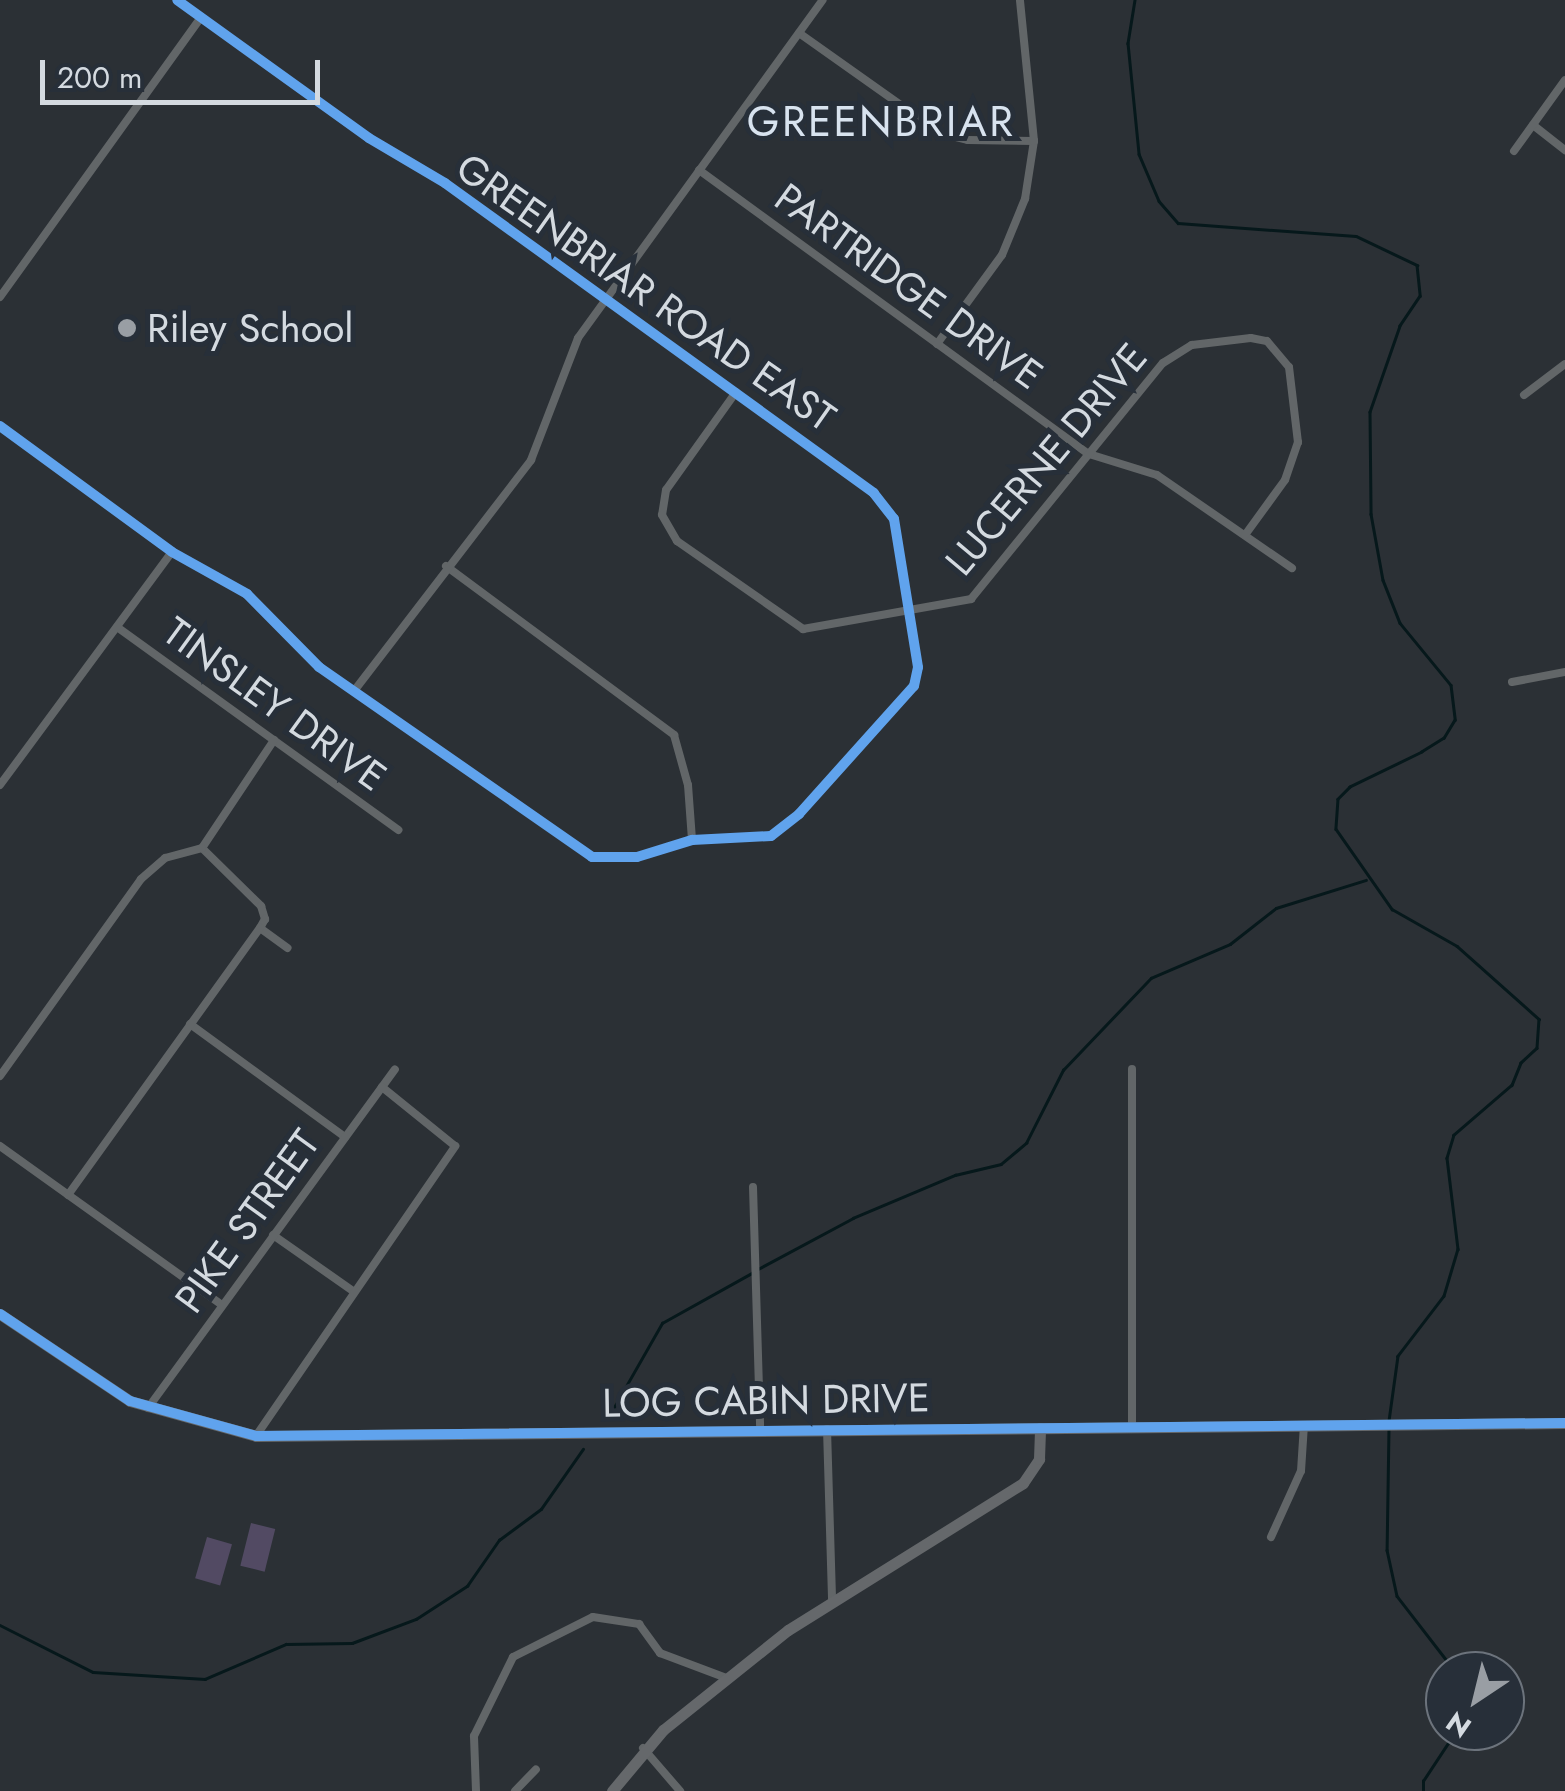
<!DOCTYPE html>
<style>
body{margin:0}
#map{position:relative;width:1565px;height:1791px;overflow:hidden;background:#2b3035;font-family:Jost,sans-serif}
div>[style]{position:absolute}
.green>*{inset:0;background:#524a63;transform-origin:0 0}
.stream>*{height:2.5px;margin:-1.25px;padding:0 1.25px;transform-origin:1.25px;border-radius:1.25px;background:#06181b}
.street>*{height:8px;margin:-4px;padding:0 4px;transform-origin:4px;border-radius:4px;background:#626668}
.secondary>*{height:11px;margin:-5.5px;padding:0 5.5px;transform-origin:5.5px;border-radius:5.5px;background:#65686b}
.cycleway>*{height:10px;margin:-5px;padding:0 5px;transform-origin:5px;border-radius:5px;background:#60a3ed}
.dots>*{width:28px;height:28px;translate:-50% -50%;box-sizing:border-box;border:5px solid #272f39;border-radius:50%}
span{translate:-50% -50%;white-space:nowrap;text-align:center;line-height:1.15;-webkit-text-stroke:10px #272f39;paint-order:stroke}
.street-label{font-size:40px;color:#d4dae0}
.poi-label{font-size:40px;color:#d4dae0}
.left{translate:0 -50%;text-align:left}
.neighbourhood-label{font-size:42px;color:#d8e3ef;letter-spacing:2.5px}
.north{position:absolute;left:1425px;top:1651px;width:100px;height:100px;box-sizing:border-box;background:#272f39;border:2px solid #6c737c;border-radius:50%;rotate:215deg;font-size:28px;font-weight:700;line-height:40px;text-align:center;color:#d4dae0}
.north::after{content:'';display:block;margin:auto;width:35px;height:45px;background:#999ea4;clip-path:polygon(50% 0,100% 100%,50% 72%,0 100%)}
.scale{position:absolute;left:40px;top:60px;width:280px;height:45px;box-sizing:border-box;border:5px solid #d4dae0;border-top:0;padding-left:12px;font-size:30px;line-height:35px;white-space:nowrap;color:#d4dae0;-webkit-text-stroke:8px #272f39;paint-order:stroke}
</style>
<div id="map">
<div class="green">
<div style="left:251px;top:1523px;width:25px;height:44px;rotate:14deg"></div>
<div style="left:207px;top:1537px;width:26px;height:43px;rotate:16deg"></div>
</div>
<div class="stream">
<div style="left:1135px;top:0;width:44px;rotate:99.2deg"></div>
<div style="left:1128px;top:43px;width:112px;rotate:84.3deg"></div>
<div style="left:1139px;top:154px;width:51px;rotate:66.9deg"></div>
<div style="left:1159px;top:201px;width:29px;rotate:49deg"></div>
<div style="left:1178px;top:223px;width:178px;rotate:4.2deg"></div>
<div style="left:1356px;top:236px;width:68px;rotate:25.4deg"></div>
<div style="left:1417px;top:265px;width:31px;rotate:84deg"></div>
<div style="left:1420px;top:296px;width:36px;rotate:124deg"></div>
<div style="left:1400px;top:326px;width:91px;rotate:109.2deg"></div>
<div style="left:1370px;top:412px;width:102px;rotate:89.4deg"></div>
<div style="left:1371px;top:514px;width:67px;rotate:79.7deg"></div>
<div style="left:1383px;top:580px;width:46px;rotate:68.4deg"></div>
<div style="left:1400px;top:623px;width:80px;rotate:50.6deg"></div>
<div style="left:1451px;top:685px;width:35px;rotate:83deg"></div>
<div style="left:1455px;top:720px;width:21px;rotate:121deg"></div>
<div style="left:1444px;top:738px;width:26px;rotate:148deg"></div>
<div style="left:1422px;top:752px;width:80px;rotate:154.1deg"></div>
<div style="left:1350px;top:787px;width:17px;rotate:135deg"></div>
<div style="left:1338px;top:799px;width:30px;rotate:94deg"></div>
<div style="left:1336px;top:829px;width:98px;rotate:55deg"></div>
<div style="left:1392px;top:909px;width:75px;rotate:29.6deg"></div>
<div style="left:1457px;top:946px;width:110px;rotate:41.7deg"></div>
<div style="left:1539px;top:1019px;width:29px;rotate:94deg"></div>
<div style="left:1537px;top:1048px;width:22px;rotate:137deg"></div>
<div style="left:1521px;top:1063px;width:24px;rotate:112deg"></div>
<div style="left:1512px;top:1085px;width:77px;rotate:139.2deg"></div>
<div style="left:1454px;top:1135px;width:24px;rotate:107deg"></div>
<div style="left:1447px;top:1158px;width:92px;rotate:83.1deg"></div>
<div style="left:1458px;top:1249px;width:49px;rotate:106.6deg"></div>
<div style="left:1444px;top:1296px;width:76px;rotate:127.5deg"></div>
<div style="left:1398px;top:1356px;width:66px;rotate:97.9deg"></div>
<div style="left:758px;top:1269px;width:108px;rotate:-28.2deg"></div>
<div style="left:853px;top:1218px;width:111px;rotate:-22.9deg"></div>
<div style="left:955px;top:1175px;width:47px;rotate:-13.4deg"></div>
<div style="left:1001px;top:1164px;width:33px;rotate:-40deg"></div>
<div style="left:1026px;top:1143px;width:82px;rotate:-63.1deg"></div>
<div style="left:1063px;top:1070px;width:127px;rotate:-46.3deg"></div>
<div style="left:1151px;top:978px;width:86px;rotate:-23.3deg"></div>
<div style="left:1230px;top:944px;width:58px;rotate:-38deg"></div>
<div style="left:1276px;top:908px;width:94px;rotate:-17.3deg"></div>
<div style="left:613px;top:1409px;width:99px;rotate:-60.3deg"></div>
<div style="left:662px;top:1323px;width:103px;rotate:-29.1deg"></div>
<div style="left:1389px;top:1429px;width:121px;rotate:90.9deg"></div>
<div style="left:1387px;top:1550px;width:47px;rotate:77.7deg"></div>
<div style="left:1397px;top:1596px;width:95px;rotate:52.3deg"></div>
<div style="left:0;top:1625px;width:104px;rotate:26.8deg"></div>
<div style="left:93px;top:1672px;width:112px;rotate:3.6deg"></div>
<div style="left:205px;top:1679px;width:88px;rotate:-23.4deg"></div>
<div style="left:286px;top:1644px;width:66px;rotate:-0.9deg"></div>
<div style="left:352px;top:1643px;width:68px;rotate:-20.6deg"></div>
<div style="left:416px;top:1619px;width:61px;rotate:-32.9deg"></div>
<div style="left:467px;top:1586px;width:56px;rotate:-55.2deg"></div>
<div style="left:499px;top:1540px;width:52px;rotate:-36.4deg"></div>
<div style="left:541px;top:1509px;width:73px;rotate:-55deg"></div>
<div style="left:1423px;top:1791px;width:10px;rotate:-90deg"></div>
<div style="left:1423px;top:1781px;width:60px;rotate:-56.6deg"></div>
</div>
<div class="street">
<div style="left:799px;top:33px;width:173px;rotate:35.3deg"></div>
<div style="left:940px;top:133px;width:29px;rotate:14deg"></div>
<div style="left:968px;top:140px;width:66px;rotate:0.9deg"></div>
<div style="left:1533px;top:125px;width:41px;rotate:38deg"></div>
<div style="left:1514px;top:151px;width:87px;rotate:-54.3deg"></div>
<div style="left:699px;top:170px;width:482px;rotate:36.1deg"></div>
<div style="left:1089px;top:454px;width:71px;rotate:17.2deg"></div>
<div style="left:1157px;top:475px;width:164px;rotate:34.6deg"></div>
<div style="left:0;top:297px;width:345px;rotate:-54.3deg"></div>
<div style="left:937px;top:344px;width:110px;rotate:-53.9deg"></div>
<div style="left:1002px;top:255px;width:61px;rotate:-67.7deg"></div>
<div style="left:1025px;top:199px;width:59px;rotate:-81.2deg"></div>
<div style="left:1034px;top:141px;width:142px;rotate:-95.7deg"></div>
<div style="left:736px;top:392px;width:120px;rotate:125.5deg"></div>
<div style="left:666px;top:490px;width:25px;rotate:99deg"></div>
<div style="left:662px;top:515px;width:30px;rotate:60deg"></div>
<div style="left:677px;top:541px;width:154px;rotate:34.9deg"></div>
<div style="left:803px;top:629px;width:171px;rotate:-10.1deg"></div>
<div style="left:971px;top:599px;width:304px;rotate:-50.9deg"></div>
<div style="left:1163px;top:363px;width:34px;rotate:-32deg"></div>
<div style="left:1192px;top:345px;width:59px;rotate:-6.8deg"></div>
<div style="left:1251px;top:338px;width:16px;rotate:11deg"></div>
<div style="left:1267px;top:341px;width:34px;rotate:50deg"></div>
<div style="left:1289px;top:367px;width:76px;rotate:83.2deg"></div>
<div style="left:1298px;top:442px;width:40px;rotate:108.9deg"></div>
<div style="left:1285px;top:480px;width:68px;rotate:126deg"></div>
<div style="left:1524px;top:395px;width:51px;rotate:-37.1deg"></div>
<div style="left:0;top:426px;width:213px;rotate:36.2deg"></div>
<div style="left:172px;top:552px;width:86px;rotate:29.2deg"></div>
<div style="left:247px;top:594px;width:103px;rotate:45.4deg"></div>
<div style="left:319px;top:667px;width:333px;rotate:34.8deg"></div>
<div style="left:592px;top:857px;width:45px"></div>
<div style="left:637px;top:857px;width:58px;rotate:-17.2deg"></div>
<div style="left:692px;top:840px;width:79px;rotate:-2.9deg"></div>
<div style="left:771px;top:836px;width:36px;rotate:-38deg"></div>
<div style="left:799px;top:814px;width:172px;rotate:-48.1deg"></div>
<div style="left:914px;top:686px;width:19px;rotate:-78deg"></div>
<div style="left:918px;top:667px;width:150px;rotate:-99.2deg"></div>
<div style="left:894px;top:519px;width:33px;rotate:-128deg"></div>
<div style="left:874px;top:493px;width:529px;rotate:-144.15deg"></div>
<div style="left:445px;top:183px;width:88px;rotate:-149.4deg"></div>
<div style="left:369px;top:138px;width:236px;rotate:-144.3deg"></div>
<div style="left:446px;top:566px;width:284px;rotate:36.5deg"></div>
<div style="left:674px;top:735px;width:52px;rotate:74.4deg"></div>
<div style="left:688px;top:785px;width:55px;rotate:85.8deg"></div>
<div style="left:117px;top:627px;width:347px;rotate:35.8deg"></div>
<div style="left:1512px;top:682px;width:54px;rotate:-10.7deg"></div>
<div style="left:354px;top:691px;width:291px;rotate:-52.5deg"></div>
<div style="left:531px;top:460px;width:131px;rotate:-68.9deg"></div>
<div style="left:578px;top:338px;width:417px;rotate:-54.1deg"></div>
<div style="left:0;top:785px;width:290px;rotate:-53.6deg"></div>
<div style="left:202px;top:848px;width:83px;rotate:44.5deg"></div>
<div style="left:261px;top:906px;width:14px;rotate:73deg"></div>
<div style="left:265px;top:919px;width:10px;rotate:119deg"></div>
<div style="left:260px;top:928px;width:34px;rotate:36deg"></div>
<div style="left:202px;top:848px;width:130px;rotate:-56.3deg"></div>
<div style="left:190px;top:1024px;width:192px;rotate:36.1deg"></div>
<div style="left:0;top:1076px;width:242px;rotate:-54.4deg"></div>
<div style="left:141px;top:879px;width:32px;rotate:-41deg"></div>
<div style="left:165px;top:858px;width:38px;rotate:-15deg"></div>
<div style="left:0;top:1146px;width:273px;rotate:35.6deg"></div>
<div style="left:753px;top:1187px;width:242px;rotate:88.3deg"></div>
<div style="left:68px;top:1195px;width:329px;rotate:-54.3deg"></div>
<div style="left:273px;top:1235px;width:98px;rotate:35deg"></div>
<div style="left:148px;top:1408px;width:419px;rotate:-53.9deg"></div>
<div style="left:1132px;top:1427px;width:358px;rotate:-90deg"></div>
<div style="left:827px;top:1429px;width:170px;rotate:88.3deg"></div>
<div style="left:256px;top:1436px;width:352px;rotate:-55.5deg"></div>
<div style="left:455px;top:1146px;width:94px;rotate:-141.1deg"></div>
<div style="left:1271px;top:1537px;width:72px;rotate:-65.6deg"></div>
<div style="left:1301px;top:1471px;width:46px;rotate:-86.3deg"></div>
<div style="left:643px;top:1748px;width:57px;rotate:49.3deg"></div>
<div style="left:476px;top:1791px;width:55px;rotate:-92.1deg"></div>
<div style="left:474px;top:1736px;width:88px;rotate:-63.7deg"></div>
<div style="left:513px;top:1657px;width:89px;rotate:-26.6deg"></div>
<div style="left:593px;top:1617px;width:47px;rotate:8.7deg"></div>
<div style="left:639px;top:1624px;width:36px;rotate:54deg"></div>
<div style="left:660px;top:1653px;width:71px;rotate:20.7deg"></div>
<div style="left:515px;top:1791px;width:30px;rotate:-46deg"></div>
</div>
<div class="secondary">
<div style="left:0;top:1314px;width:156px;rotate:33.8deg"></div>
<div style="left:130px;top:1401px;width:131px;rotate:15.5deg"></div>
<div style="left:256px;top:1436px;width:1309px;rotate:-0.57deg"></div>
<div style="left:612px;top:1791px;width:80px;rotate:-50.1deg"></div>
<div style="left:663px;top:1730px;width:160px;rotate:-38.7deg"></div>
<div style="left:788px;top:1630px;width:277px;rotate:-32deg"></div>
<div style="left:1023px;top:1483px;width:29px;rotate:-56deg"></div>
<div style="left:1039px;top:1459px;width:31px;rotate:-88deg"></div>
</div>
<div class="cycleway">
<div style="left:0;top:426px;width:213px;rotate:36.2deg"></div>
<div style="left:172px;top:552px;width:86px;rotate:29.2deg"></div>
<div style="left:247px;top:594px;width:103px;rotate:45.4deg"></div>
<div style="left:319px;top:667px;width:333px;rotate:34.8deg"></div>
<div style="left:592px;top:857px;width:45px"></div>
<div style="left:637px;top:857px;width:58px;rotate:-17.2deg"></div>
<div style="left:692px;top:840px;width:79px;rotate:-2.9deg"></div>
<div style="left:771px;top:836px;width:36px;rotate:-38deg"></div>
<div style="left:799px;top:814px;width:172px;rotate:-48.1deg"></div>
<div style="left:914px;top:686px;width:19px;rotate:-78deg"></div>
<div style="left:918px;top:667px;width:150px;rotate:-99.2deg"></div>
<div style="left:894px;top:519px;width:33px;rotate:-128deg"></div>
<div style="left:874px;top:493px;width:529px;rotate:-144.15deg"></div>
<div style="left:445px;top:183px;width:88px;rotate:-149.4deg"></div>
<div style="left:369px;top:138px;width:236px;rotate:-144.3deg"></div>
<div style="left:0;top:1314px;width:156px;rotate:33.8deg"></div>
<div style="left:130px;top:1401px;width:131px;rotate:15.5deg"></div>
<div style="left:256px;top:1436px;width:1309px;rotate:-0.57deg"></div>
</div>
<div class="dots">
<div style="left:127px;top:328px;background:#999ea4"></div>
</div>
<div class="street-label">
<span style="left:909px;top:286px;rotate:36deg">PARTRIDGE DRIVE</span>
<span style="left:646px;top:292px;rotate:35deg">GREENBRIAR ROAD EAST</span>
<span style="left:1046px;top:459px;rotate:-50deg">LUCERNE DRIVE</span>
<span style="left:275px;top:704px;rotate:36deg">TINSLEY DRIVE</span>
<span style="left:247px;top:1221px;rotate:-54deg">PIKE STREET</span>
<span style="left:766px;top:1400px;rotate:-1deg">LOG CABIN DRIVE</span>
</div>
<div class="poi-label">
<span class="left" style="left:147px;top:328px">Riley School</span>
</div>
<div class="neighbourhood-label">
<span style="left:881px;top:122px">GREENBRIAR</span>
</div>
<div class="north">N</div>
<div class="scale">200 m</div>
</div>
